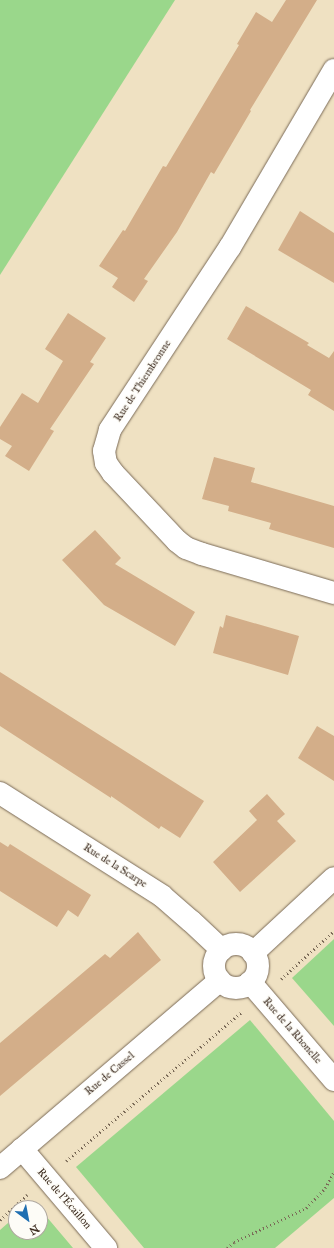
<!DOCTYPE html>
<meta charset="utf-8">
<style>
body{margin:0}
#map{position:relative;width:334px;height:1248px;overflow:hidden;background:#efe1c2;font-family:"IM FELL Great Primer",serif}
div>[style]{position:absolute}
.green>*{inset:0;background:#9ad78b}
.building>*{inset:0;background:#d3ae89}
.path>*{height:2.5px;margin-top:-1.25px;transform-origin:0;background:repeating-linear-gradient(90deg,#7a6a57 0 1px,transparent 0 4px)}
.roads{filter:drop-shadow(0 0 1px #7a6a57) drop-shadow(0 0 1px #7a6a57)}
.street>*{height:22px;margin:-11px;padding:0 11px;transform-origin:11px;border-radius:11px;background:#fff}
.street>.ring{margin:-11px;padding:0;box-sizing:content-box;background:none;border:22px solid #fff;border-radius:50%}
span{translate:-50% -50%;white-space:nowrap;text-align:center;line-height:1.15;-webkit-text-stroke:3px #fdfcf7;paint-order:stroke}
.street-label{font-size:11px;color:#3b2a1e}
.north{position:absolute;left:8px;top:1200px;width:40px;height:40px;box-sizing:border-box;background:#fdfcf7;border:1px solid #afa8a0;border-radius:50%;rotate:148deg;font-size:11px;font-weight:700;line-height:16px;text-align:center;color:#3b2a1e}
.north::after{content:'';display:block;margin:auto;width:14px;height:18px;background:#1f6fb2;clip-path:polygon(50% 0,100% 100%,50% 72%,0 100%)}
</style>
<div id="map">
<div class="green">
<div style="clip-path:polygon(0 0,175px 0,0 275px)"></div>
<div style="clip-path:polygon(334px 939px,334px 1026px,292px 978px)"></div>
<div style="clip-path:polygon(250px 1020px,334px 1121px,334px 1198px,275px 1248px,144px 1248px,76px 1167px)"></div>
<div style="clip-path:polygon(40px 1209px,73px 1248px,0 1248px,0 1230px,16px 1216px,16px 1232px,40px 1232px)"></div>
</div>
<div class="building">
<div style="clip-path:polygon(286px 0,317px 0,250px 110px,251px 111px,214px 174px,211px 172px,177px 232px,144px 279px,148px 281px,134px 302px,112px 287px,118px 278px,99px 266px,123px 230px,125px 231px,163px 166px,166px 167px,239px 45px,237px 44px,256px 12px,272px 22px)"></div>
<div style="clip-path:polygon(300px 211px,334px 233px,334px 283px,278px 250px)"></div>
<div style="clip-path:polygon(246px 306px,309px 343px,307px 345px,329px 358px,334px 351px,334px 411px,308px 395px,311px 390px,227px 339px)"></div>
<div style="clip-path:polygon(68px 313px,106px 338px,90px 362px,94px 364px,50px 429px,54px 431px,29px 471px,5px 456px,12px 446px,0 439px,0 427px,22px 393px,38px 403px,63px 361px,45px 349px)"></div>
<div style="clip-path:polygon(214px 457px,255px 468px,251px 482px,334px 506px,334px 548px,269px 529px,271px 523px,228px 511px,229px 506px,202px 499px)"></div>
<div style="clip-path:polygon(95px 530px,121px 558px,115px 564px,195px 612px,175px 646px,104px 605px,62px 560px)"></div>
<div style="clip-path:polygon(226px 615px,299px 636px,288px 675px,213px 653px,220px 626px,223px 628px)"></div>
<div style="clip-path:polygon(0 672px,204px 801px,180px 838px,161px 826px,159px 829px,111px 796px,111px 798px,0 726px)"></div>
<div style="clip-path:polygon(317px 726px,334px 736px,334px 781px,298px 758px)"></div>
<div style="clip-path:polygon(267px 794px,285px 814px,277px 821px,296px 841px,240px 892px,213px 862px,257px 820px,249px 811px)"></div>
<div style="clip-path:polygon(0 842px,8px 847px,10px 844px,91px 895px,78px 917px,68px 910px,57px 927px,0 891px)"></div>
<div style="clip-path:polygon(138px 932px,161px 960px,0 1096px,0 1043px,105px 954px,110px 958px)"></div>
</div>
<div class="path">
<div style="left:281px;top:979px;width:72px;rotate:-42.2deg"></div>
<div style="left:66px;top:1161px;width:231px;rotate:-40.3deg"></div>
<div style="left:0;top:1220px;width:37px;rotate:-43deg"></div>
<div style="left:227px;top:1248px;width:9px;rotate:-41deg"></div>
<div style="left:234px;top:1242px;width:80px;rotate:-25.3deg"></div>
<div style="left:306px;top:1208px;width:28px;rotate:-46deg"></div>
<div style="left:325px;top:1188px;width:18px;rotate:-61deg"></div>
</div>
<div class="roads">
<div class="street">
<div style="left:334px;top:70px;width:205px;rotate:120.4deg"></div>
<div style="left:230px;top:247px;width:219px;rotate:123.3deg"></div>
<div style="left:110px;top:430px;width:22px;rotate:106deg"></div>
<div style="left:104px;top:451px;width:12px;rotate:81deg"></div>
<div style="left:106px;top:463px;width:12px;rotate:55deg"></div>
<div style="left:113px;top:473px;width:93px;rotate:46.7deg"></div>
<div style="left:177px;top:541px;width:11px;rotate:38deg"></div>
<div style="left:186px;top:548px;width:17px;rotate:21deg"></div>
<div style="left:202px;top:554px;width:138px;rotate:16.5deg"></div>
<div style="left:0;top:793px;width:192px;rotate:32.4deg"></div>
<div style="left:162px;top:896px;width:38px;rotate:41deg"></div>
<div style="left:191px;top:921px;width:42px;rotate:43.1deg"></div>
<div class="ring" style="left:214px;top:944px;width:22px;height:22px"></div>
<div style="left:253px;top:953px;width:110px;rotate:-42.8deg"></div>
<div style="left:250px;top:982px;width:129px;rotate:49.4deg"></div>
<div style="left:22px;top:1149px;width:130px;rotate:49.7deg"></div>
<div style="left:0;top:1168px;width:289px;rotate:-40.5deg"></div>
</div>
</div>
<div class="street-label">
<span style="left:143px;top:381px;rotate:-57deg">Rue de Thiembronne</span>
<span style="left:115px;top:866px;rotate:32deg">Rue de la Scarpe</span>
<span style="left:292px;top:1031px;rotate:49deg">Rue de la Rhonelle</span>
<span style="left:110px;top:1074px;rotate:-40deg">Rue de Cassel</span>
<span style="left:64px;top:1199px;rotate:49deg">Rue de l'Écaillon</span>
</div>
<div class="north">N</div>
</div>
